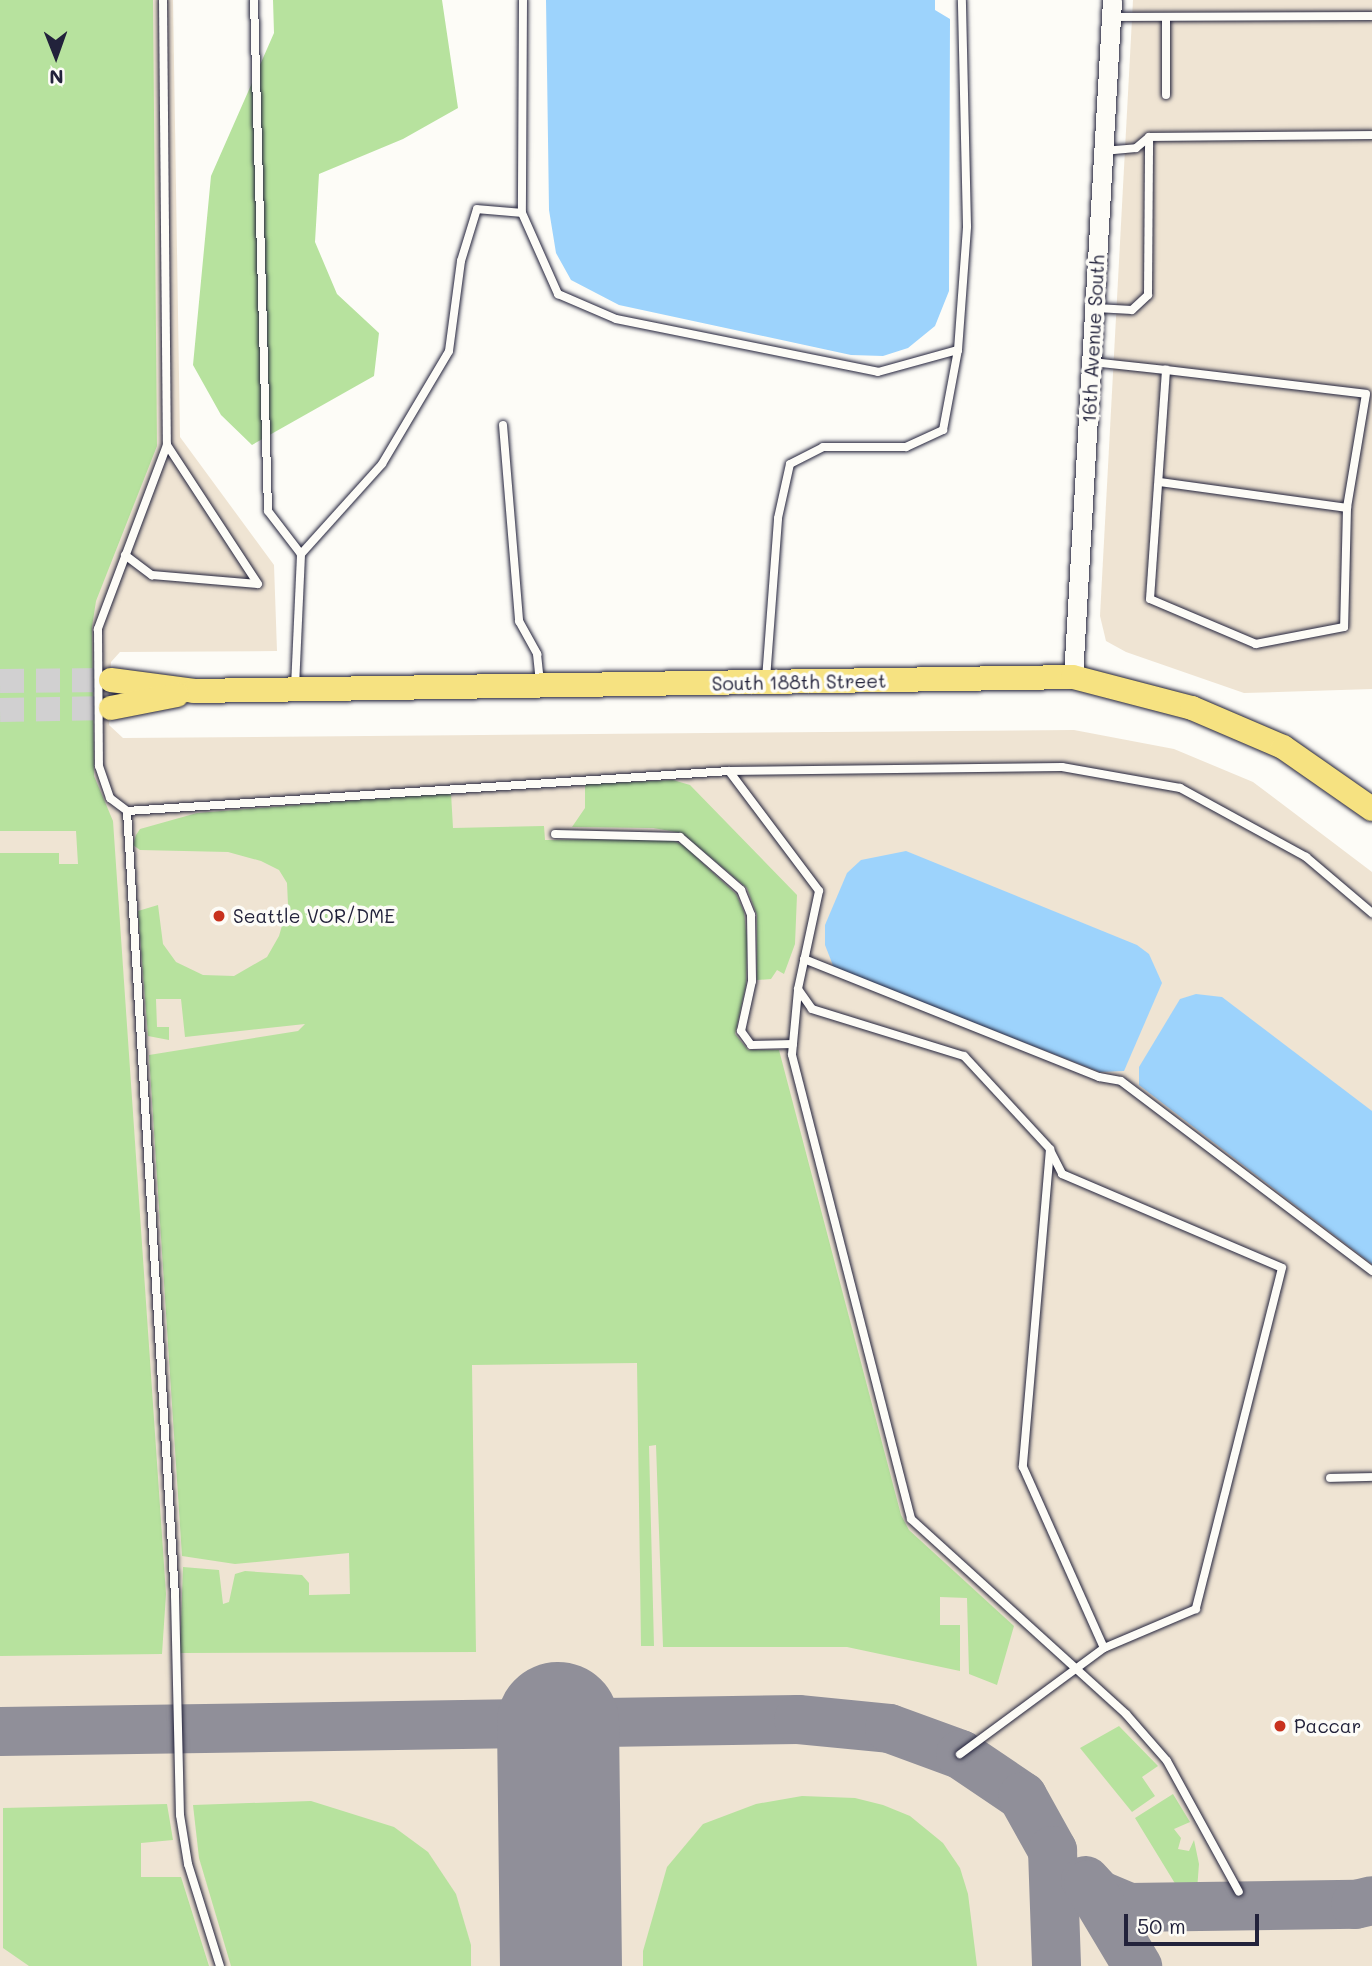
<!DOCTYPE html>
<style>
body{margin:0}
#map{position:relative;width:1372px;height:1966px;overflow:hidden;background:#fdfcf7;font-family:Mali,sans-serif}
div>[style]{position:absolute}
.built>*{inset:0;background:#efe4d3}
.green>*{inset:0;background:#b7e29e}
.water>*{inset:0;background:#9dd3fc}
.taxiway>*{height:49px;margin:-24.5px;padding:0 24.5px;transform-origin:24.5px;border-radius:24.5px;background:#908f99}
.runway>*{height:122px;margin:-61px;padding:0 61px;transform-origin:61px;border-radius:61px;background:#908f99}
.primary-tunnel>*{height:24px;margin-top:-12px;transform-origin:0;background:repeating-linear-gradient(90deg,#d1d0d1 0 24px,transparent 0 36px)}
.roads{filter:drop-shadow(0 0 2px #22223b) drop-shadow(0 0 2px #22223b)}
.service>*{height:8px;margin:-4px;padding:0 4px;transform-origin:4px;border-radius:4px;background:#fdfcf7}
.tertiary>*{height:19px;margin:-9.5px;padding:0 9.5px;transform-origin:9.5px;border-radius:9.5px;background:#fdfcf7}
.primary>*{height:24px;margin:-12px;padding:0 12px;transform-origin:12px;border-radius:12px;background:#f6e281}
.dots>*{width:19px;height:19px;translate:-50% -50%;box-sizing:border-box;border:4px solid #fdfcf7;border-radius:50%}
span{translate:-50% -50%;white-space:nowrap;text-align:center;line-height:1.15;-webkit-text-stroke:7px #fdfcf7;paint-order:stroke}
.street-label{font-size:19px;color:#22223b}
.poi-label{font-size:19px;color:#22223b}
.left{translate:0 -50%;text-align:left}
.north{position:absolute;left:21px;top:21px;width:70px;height:70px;-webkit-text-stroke:5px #fdfcf7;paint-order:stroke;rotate:179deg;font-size:19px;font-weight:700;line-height:28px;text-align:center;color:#22223b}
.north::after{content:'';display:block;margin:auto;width:24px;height:32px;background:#22223b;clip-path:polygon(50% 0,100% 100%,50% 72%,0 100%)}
.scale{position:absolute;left:1124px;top:1914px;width:135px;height:32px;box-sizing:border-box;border:4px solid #22223b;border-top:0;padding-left:9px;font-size:21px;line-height:24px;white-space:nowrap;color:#22223b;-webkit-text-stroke:5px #fdfcf7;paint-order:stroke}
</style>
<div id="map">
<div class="built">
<div style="clip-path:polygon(0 0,173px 0,180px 437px,274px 565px,277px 651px,120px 652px,111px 662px,109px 725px,123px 738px,1074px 730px,1174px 749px,1253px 782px,1372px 872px,1372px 1966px,0 1966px)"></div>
<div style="clip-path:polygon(1133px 0,1372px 0,1372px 689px,1244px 693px,1126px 652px,1106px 641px,1100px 616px)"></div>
</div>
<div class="green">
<div style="clip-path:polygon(0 0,153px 0,157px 446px,96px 601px,92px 627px,94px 776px,113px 821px,166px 1594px,162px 1654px,0 1656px,0 853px,59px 853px,59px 864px,78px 864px,76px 831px,0 831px)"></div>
<div style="clip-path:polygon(273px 0,442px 0,458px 108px,403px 139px,319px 174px,315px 242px,337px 294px,379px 333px,374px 376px,252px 445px,221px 415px,193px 365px,211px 176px,274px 33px)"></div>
<div style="clip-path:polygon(673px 780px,690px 785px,797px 895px,795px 944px,784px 974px,777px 970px,771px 979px,757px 980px,757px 915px,747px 888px,682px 833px,653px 828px,572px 827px,585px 808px,585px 784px)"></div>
<div style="clip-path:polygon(451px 793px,453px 828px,544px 826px,545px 840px,669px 839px,683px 845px,736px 894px,744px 912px,747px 941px,746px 985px,735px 1034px,748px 1050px,779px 1050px,901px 1515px,909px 1530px,1014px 1626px,997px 1685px,969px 1674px,967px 1598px,940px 1597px,940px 1625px,960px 1625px,960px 1671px,847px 1647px,663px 1647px,656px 1445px,649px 1446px,654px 1646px,641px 1646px,637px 1363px,472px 1365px,476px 1652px,180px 1653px,183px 1567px,219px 1570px,223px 1604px,229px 1602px,235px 1574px,245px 1571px,302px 1575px,309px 1583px,309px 1595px,350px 1594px,349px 1553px,235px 1564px,182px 1556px,149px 1055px,298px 1031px,305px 1024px,185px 1037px,181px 999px,156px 999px,157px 1027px,169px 1027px,169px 1040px,148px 1036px,138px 911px,158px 905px,163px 944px,176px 962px,203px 975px,234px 976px,267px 957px,279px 936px,288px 905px,287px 883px,279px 870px,261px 861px,228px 852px,140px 850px,133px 845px,136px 835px,140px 829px,197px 813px)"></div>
<div style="clip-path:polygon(1119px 1726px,1158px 1766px,1142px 1777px,1155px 1796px,1132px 1812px,1080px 1748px)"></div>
<div style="clip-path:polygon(1173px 1794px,1190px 1822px,1174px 1829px,1181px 1838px,1178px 1849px,1189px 1851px,1194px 1840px,1199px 1864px,1197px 1890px,1179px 1890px,1135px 1818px)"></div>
<div style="clip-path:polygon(802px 1796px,855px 1798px,883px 1805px,910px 1816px,943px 1843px,960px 1868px,968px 1894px,977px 1966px,643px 1966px,643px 1951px,667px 1867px,703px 1824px,756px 1804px)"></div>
<div style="clip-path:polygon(311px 1801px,394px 1827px,428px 1852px,456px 1894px,471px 1945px,471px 1966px,231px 1966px,199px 1858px,193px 1805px)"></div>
<div style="clip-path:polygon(167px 1804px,173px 1840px,141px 1843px,141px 1877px,181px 1877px,209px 1966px,29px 1966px,3px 1948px,3px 1808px)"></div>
</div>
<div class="water">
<div style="clip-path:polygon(546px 0,935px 0,935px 10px,950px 19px,949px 291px,935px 326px,908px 348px,883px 356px,851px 355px,619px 305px,571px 280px,556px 253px,549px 210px)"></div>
<div style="clip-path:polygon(906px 851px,1137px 945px,1149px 954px,1162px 983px,1124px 1071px,1100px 1072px,834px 968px,825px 945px,825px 925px,847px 873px,861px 860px)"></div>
<div style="clip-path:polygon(1196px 994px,1222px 997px,1372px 1111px,1372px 1264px,1139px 1085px,1139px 1067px,1180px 999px)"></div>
</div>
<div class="taxiway">
<div style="left:0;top:1731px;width:798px;rotate:-0.86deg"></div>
<div style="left:798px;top:1719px;width:91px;rotate:5.6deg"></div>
<div style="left:889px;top:1728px;width:76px;rotate:20.1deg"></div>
<div style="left:960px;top:1754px;width:75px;rotate:34.1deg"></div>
<div style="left:1022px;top:1796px;width:62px;rotate:60.9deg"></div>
<div style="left:1052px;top:1850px;width:116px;rotate:88deg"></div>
<div style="left:1085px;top:1880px;width:19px;rotate:47deg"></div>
<div style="left:1098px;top:1894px;width:33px;rotate:23deg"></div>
<div style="left:1128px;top:1907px;width:227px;rotate:-0.8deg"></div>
<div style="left:1355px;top:1904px;width:17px;rotate:-13deg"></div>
<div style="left:1088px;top:1884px;width:96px;rotate:59.1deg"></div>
</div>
<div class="runway">
<div style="left:558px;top:1723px;width:243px;rotate:89.3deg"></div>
</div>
<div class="primary-tunnel">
<div style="left:0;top:681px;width:111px;rotate:-0.5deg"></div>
<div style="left:0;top:710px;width:111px;rotate:-1deg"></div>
</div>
<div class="roads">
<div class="service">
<div style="left:163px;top:0;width:445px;rotate:89.5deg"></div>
<div style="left:167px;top:445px;width:197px;rotate:110.6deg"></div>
<div style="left:98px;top:629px;width:137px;rotate:89.6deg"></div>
<div style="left:99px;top:766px;width:34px;rotate:71deg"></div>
<div style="left:110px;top:798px;width:21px;rotate:37deg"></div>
<div style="left:127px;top:811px;width:603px;rotate:-3.8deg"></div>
<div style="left:729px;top:771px;width:333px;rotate:-0.7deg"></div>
<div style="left:1062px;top:767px;width:120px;rotate:10.1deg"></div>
<div style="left:1180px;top:788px;width:144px;rotate:28.7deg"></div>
<div style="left:1306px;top:857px;width:87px;rotate:40.3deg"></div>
<div style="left:254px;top:0;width:511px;rotate:88.43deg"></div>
<div style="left:268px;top:511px;width:54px;rotate:52.5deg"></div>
<div style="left:523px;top:0;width:213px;rotate:90.3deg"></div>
<div style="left:522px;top:213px;width:89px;rotate:66deg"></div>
<div style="left:558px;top:294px;width:63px;rotate:23.3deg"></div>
<div style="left:616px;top:319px;width:267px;rotate:11.4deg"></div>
<div style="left:878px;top:372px;width:83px;rotate:-15.4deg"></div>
<div style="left:1111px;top:17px;width:261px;rotate:-0.2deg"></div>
<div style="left:1166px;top:17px;width:78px;rotate:90deg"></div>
<div style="left:1103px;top:151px;width:33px;rotate:-5deg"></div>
<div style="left:1136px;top:148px;width:17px;rotate:-40deg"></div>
<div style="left:1149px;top:137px;width:223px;rotate:-0.5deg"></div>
<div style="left:1096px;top:308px;width:36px;rotate:3deg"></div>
<div style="left:1132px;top:310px;width:22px;rotate:-43deg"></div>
<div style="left:1148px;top:295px;width:158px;rotate:-89.6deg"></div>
<div style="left:1092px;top:362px;width:74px;rotate:6.2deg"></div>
<div style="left:1166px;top:370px;width:201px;rotate:6.8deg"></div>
<div style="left:1366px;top:394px;width:116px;rotate:99.5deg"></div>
<div style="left:1347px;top:508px;width:119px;rotate:91.4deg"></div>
<div style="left:1344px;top:627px;width:90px;rotate:169.1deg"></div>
<div style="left:1256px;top:644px;width:115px;rotate:-157deg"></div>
<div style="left:1150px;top:599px;width:230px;rotate:-86deg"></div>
<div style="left:503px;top:425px;width:197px;rotate:85.3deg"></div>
<div style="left:519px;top:621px;width:38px;rotate:61deg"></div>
<div style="left:537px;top:654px;width:29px;rotate:84deg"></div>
<div style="left:1160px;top:482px;width:189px;rotate:7.9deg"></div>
<div style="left:125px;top:555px;width:34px;rotate:37deg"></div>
<div style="left:152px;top:575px;width:106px;rotate:4.9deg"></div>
<div style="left:258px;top:584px;width:166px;rotate:-123.2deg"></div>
<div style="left:766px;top:679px;width:161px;rotate:-85.7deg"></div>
<div style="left:778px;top:518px;width:55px;rotate:-77.5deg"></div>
<div style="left:790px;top:464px;width:37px;rotate:-27deg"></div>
<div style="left:823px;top:447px;width:83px"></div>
<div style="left:906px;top:447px;width:41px;rotate:-24.7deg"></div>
<div style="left:943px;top:430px;width:81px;rotate:-79.4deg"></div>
<div style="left:958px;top:350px;width:124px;rotate:-85.8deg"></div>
<div style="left:967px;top:226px;width:226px;rotate:-91.3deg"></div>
<div style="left:295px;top:687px;width:133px;rotate:-87.4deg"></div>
<div style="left:301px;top:554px;width:121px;rotate:-48deg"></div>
<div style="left:382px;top:464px;width:131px;rotate:-59.3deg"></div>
<div style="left:449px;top:351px;width:91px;rotate:-82.4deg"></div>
<div style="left:461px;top:261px;width:54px;rotate:-72.9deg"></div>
<div style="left:477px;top:209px;width:45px;rotate:5.1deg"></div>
<div style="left:729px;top:771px;width:150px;rotate:53.1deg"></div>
<div style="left:819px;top:891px;width:100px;rotate:102.1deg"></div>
<div style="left:798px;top:989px;width:24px;rotate:55deg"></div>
<div style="left:812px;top:1009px;width:159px;rotate:17.2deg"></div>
<div style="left:964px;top:1056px;width:127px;rotate:47.2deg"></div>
<div style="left:1050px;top:1149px;width:319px;rotate:94.9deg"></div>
<div style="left:1023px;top:1467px;width:198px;rotate:65.9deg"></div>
<div style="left:1104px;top:1648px;width:179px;rotate:143.6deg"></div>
<div style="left:127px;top:811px;width:786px;rotate:86.5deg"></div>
<div style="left:175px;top:1596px;width:219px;rotate:88.7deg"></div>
<div style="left:180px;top:1815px;width:50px;rotate:80.7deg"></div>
<div style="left:188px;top:1864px;width:107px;rotate:72.6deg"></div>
<div style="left:555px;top:834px;width:125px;rotate:1.4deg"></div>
<div style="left:680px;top:837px;width:81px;rotate:41deg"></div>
<div style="left:741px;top:890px;width:27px;rotate:68deg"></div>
<div style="left:751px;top:915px;width:66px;rotate:89.1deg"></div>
<div style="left:752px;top:981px;width:51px;rotate:102.4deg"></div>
<div style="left:741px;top:1031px;width:17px;rotate:54deg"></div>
<div style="left:751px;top:1045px;width:42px;rotate:-1.4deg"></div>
<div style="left:804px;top:959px;width:318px;rotate:21.8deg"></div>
<div style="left:1099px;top:1077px;width:22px;rotate:10deg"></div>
<div style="left:1121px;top:1081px;width:315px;rotate:37.1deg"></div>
<div style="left:798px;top:990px;width:65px;rotate:95.3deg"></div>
<div style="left:792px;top:1055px;width:479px;rotate:75.6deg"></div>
<div style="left:911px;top:1519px;width:290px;rotate:42.2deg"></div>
<div style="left:1126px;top:1714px;width:62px;rotate:48.9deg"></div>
<div style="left:1167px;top:1761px;width:149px;rotate:61.2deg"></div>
<div style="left:1050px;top:1150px;width:27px;rotate:63deg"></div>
<div style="left:1062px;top:1174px;width:239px;rotate:23.1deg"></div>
<div style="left:1282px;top:1268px;width:352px;rotate:104.2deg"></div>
<div style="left:1196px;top:1609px;width:100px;rotate:157deg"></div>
<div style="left:1330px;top:1478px;width:42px;rotate:-1.4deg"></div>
</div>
<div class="tertiary">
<div style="left:1073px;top:677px;width:678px;rotate:-86.7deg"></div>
</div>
<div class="primary">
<div style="left:111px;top:680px;width:84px;rotate:7.5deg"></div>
<div style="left:194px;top:691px;width:879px;rotate:-0.91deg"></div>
<div style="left:1073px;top:677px;width:123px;rotate:14.6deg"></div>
<div style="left:1192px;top:708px;width:99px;rotate:23.2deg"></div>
<div style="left:1283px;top:747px;width:108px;rotate:34.9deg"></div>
<div style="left:111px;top:708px;width:67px;rotate:-11.1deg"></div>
</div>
</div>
<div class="dots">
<div style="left:219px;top:916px;background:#c8321e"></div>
<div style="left:1280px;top:1726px;background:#c8321e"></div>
</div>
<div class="street-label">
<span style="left:1093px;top:339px;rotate:-87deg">16th Avenue South</span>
<span style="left:799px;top:682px;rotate:-1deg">South 188th Street</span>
</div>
<div class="poi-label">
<span class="left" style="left:233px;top:916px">Seattle VOR/DME</span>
<span class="left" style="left:1294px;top:1726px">Paccar</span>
</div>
<div class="north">N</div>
<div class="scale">50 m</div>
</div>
